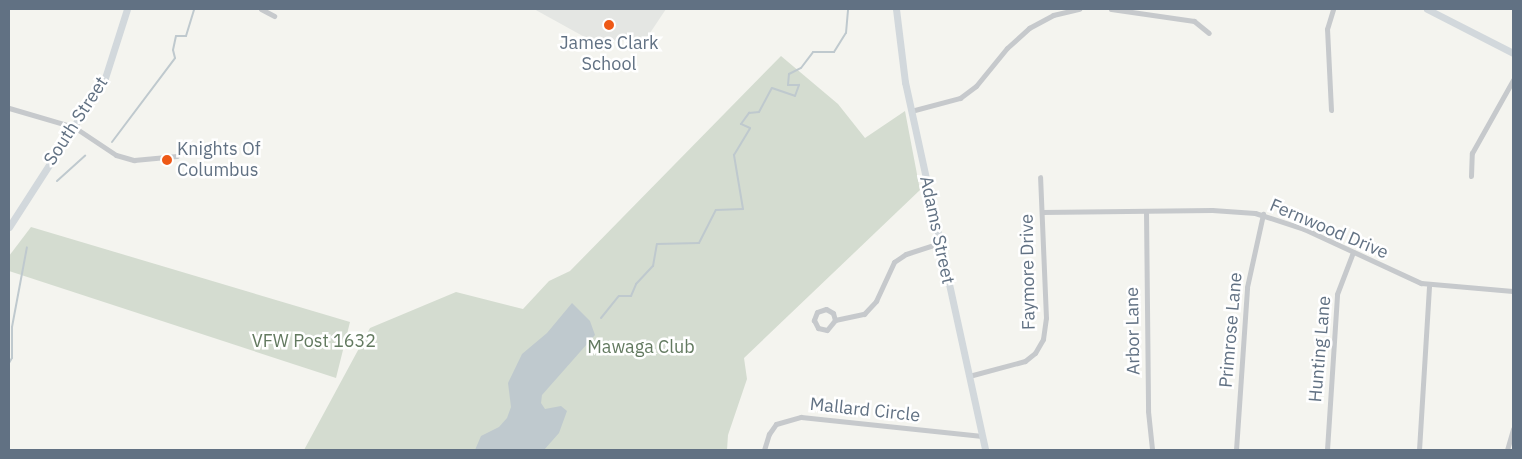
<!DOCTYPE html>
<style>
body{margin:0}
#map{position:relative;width:1522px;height:459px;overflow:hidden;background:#f4f4ef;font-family:"IBM Plex Sans",sans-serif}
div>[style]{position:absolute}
.built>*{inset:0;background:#e4e6e3}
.green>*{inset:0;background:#d4dcd0}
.water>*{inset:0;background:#bfc9ce}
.stream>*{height:2px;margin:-1px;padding:0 1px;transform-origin:1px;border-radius:1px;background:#bfc9ce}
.street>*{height:5px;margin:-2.5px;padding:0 2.5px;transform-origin:2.5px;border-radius:2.5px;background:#c6c9cc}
.secondary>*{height:7px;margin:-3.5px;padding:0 3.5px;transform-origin:3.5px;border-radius:3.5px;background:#d2d8dc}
.dots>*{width:14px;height:14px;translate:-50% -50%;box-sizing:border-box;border:2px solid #fff;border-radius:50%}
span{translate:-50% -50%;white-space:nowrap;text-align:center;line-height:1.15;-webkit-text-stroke:5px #fff;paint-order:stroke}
.poi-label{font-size:18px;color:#617183}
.left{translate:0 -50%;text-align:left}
.street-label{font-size:18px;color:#617183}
.park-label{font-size:18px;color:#637a60}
.frame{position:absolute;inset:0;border:10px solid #617183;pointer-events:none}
</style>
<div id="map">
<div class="built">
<div style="clip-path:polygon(534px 9px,666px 9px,644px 42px,590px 40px)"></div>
</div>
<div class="green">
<div style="clip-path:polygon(781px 56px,838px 104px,865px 138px,905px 111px,920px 190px,744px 358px,747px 379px,728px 435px,727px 450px,304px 450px,370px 328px,456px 292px,523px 309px,549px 281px,570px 271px)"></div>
<div style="clip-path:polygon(31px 227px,350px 322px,336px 378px,9px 271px,9px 256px)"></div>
</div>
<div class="water">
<div style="clip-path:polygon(572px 303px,590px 321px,595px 335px,542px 395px,541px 403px,545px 409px,561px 406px,567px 411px,559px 433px,544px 450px,475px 450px,481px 436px,499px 427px,507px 418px,511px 407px,508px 383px,522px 354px,547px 333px)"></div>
</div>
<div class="stream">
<div style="left:112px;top:142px;width:105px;rotate:-53.1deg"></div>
<div style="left:175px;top:58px;width:8px;rotate:-104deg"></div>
<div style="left:173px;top:50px;width:14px;rotate:-78deg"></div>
<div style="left:176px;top:36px;width:10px"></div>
<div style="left:186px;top:36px;width:28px;rotate:-73deg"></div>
<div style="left:57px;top:181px;width:38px;rotate:-42deg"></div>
<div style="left:601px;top:318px;width:28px;rotate:-51deg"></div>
<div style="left:619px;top:296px;width:12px"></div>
<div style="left:631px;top:296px;width:13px;rotate:-67deg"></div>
<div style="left:636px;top:284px;width:25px;rotate:-47deg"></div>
<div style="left:653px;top:266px;width:22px;rotate:-80deg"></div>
<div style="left:657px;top:244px;width:42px;rotate:-1.4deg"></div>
<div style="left:699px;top:243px;width:37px;rotate:-63deg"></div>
<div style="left:716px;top:210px;width:27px;rotate:-2deg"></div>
<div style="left:743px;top:209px;width:55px;rotate:-99.5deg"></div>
<div style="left:734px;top:155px;width:31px;rotate:-59deg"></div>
<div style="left:750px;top:128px;width:10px;rotate:-156deg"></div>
<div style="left:741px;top:124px;width:14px;rotate:-54deg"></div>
<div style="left:749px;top:113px;width:10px;rotate:-6deg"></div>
<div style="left:759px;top:112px;width:27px;rotate:-62deg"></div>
<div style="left:772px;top:88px;width:24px;rotate:19deg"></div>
<div style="left:795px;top:96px;width:12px;rotate:-70deg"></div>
<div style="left:799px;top:85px;width:11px;rotate:180deg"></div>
<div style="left:788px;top:85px;width:11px;rotate:-85deg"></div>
<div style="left:789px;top:74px;width:13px;rotate:-27deg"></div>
<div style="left:801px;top:68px;width:20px;rotate:-53deg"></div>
<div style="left:813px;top:52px;width:21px"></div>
<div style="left:834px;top:52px;width:22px;rotate:-58deg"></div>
<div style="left:846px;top:33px;width:24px;rotate:-85deg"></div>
<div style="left:9px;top:363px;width:6px;rotate:-59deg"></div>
<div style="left:12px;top:358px;width:31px;rotate:-90deg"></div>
<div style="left:12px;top:327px;width:81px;rotate:-79.4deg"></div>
</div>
<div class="street">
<div style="left:261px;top:9px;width:15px;rotate:28deg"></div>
<div style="left:1111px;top:9px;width:84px;rotate:8.2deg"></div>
<div style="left:1194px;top:21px;width:19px;rotate:39deg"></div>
<div style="left:9px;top:108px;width:68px;rotate:16.3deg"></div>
<div style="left:74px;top:127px;width:50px;rotate:33.7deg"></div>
<div style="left:116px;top:155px;width:19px;rotate:16deg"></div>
<div style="left:134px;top:160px;width:43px;rotate:-5.3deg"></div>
<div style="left:1331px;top:110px;width:81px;rotate:-92.8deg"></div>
<div style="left:1327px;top:29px;width:21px;rotate:-73deg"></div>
<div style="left:911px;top:111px;width:51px;rotate:-14.9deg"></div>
<div style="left:960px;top:98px;width:20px;rotate:-37deg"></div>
<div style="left:976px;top:86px;width:49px;rotate:-50.8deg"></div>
<div style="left:1007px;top:48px;width:30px;rotate:-42deg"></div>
<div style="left:1029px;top:28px;width:27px;rotate:-28deg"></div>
<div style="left:1053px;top:15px;width:27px;rotate:-13deg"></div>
<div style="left:1471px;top:176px;width:23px;rotate:-88deg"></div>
<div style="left:1472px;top:153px;width:84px;rotate:-60.7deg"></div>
<div style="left:1146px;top:211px;width:200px;rotate:89.4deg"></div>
<div style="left:1148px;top:411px;width:39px;rotate:84deg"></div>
<div style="left:1042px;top:212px;width:170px;rotate:-0.7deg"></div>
<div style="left:1212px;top:210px;width:43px;rotate:4deg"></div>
<div style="left:1255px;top:213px;width:52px;rotate:18.1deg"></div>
<div style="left:1304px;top:229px;width:129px;rotate:24.8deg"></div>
<div style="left:1421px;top:283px;width:92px;rotate:5deg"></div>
<div style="left:835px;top:320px;width:7px;rotate:-106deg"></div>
<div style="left:833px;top:313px;width:8px;rotate:-150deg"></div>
<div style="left:826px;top:309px;width:9px;rotate:162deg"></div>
<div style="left:817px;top:312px;width:9px;rotate:111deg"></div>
<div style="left:814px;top:320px;width:9px;rotate:63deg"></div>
<div style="left:818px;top:328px;width:9px;rotate:13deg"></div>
<div style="left:827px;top:330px;width:13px;rotate:-51deg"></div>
<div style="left:835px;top:320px;width:30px;rotate:-12deg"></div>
<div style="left:864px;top:314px;width:18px;rotate:-47deg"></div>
<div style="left:876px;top:301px;width:43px;rotate:-65.2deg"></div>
<div style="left:894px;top:262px;width:14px;rotate:-34deg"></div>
<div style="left:906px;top:254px;width:36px;rotate:-18deg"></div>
<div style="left:969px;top:376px;width:58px;rotate:-15deg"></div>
<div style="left:1025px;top:361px;width:13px;rotate:-39deg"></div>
<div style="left:1035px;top:353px;width:16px;rotate:-60deg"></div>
<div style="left:1043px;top:339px;width:21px;rotate:-82deg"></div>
<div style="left:1046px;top:318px;width:141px;rotate:-92.4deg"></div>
<div style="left:764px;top:450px;width:17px;rotate:-73deg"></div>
<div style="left:769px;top:434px;width:12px;rotate:-55deg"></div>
<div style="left:776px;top:424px;width:26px;rotate:-16deg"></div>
<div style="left:801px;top:417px;width:182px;rotate:6deg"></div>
<div style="left:1236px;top:450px;width:163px;rotate:-86.1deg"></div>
<div style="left:1247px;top:287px;width:75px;rotate:-77.6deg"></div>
<div style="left:1327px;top:450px;width:156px;rotate:-86.3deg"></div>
<div style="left:1337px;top:294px;width:45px;rotate:-69.1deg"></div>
<div style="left:1419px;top:450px;width:164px;rotate:-86.5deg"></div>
<div style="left:1507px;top:450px;width:22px;rotate:-74deg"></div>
</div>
<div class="secondary">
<div style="left:896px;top:9px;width:74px;rotate:83deg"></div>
<div style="left:905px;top:82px;width:377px;rotate:77.7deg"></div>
<div style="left:1427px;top:9px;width:97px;rotate:27.1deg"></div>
<div style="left:9px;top:227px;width:177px;rotate:-57.2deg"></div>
<div style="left:105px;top:78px;width:72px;rotate:-72.3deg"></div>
</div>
<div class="dots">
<div style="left:609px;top:25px;background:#ee5916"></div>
<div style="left:167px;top:160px;background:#ee5916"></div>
</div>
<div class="poi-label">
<span style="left:609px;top:54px">James Clark<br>School</span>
<span class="left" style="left:177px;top:160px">Knights Of<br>Columbus</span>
</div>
<div class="street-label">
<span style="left:76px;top:121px;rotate:-57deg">South Street</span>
<span style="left:1329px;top:229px;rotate:23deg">Fernwood Drive</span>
<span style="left:937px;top:230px;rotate:78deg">Adams Street</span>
<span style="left:1028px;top:272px;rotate:-91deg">Faymore Drive</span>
<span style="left:1231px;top:330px;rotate:-85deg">Primrose Lane</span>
<span style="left:1133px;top:331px;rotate:-91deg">Arbor Lane</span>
<span style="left:1320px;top:349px;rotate:-85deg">Hunting Lane</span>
<span style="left:865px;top:410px;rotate:6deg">Mallard Circle</span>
</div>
<div class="park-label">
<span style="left:314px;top:341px">VFW Post 1632</span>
<span style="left:641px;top:347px">Mawaga Club</span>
</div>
<div class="frame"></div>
</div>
